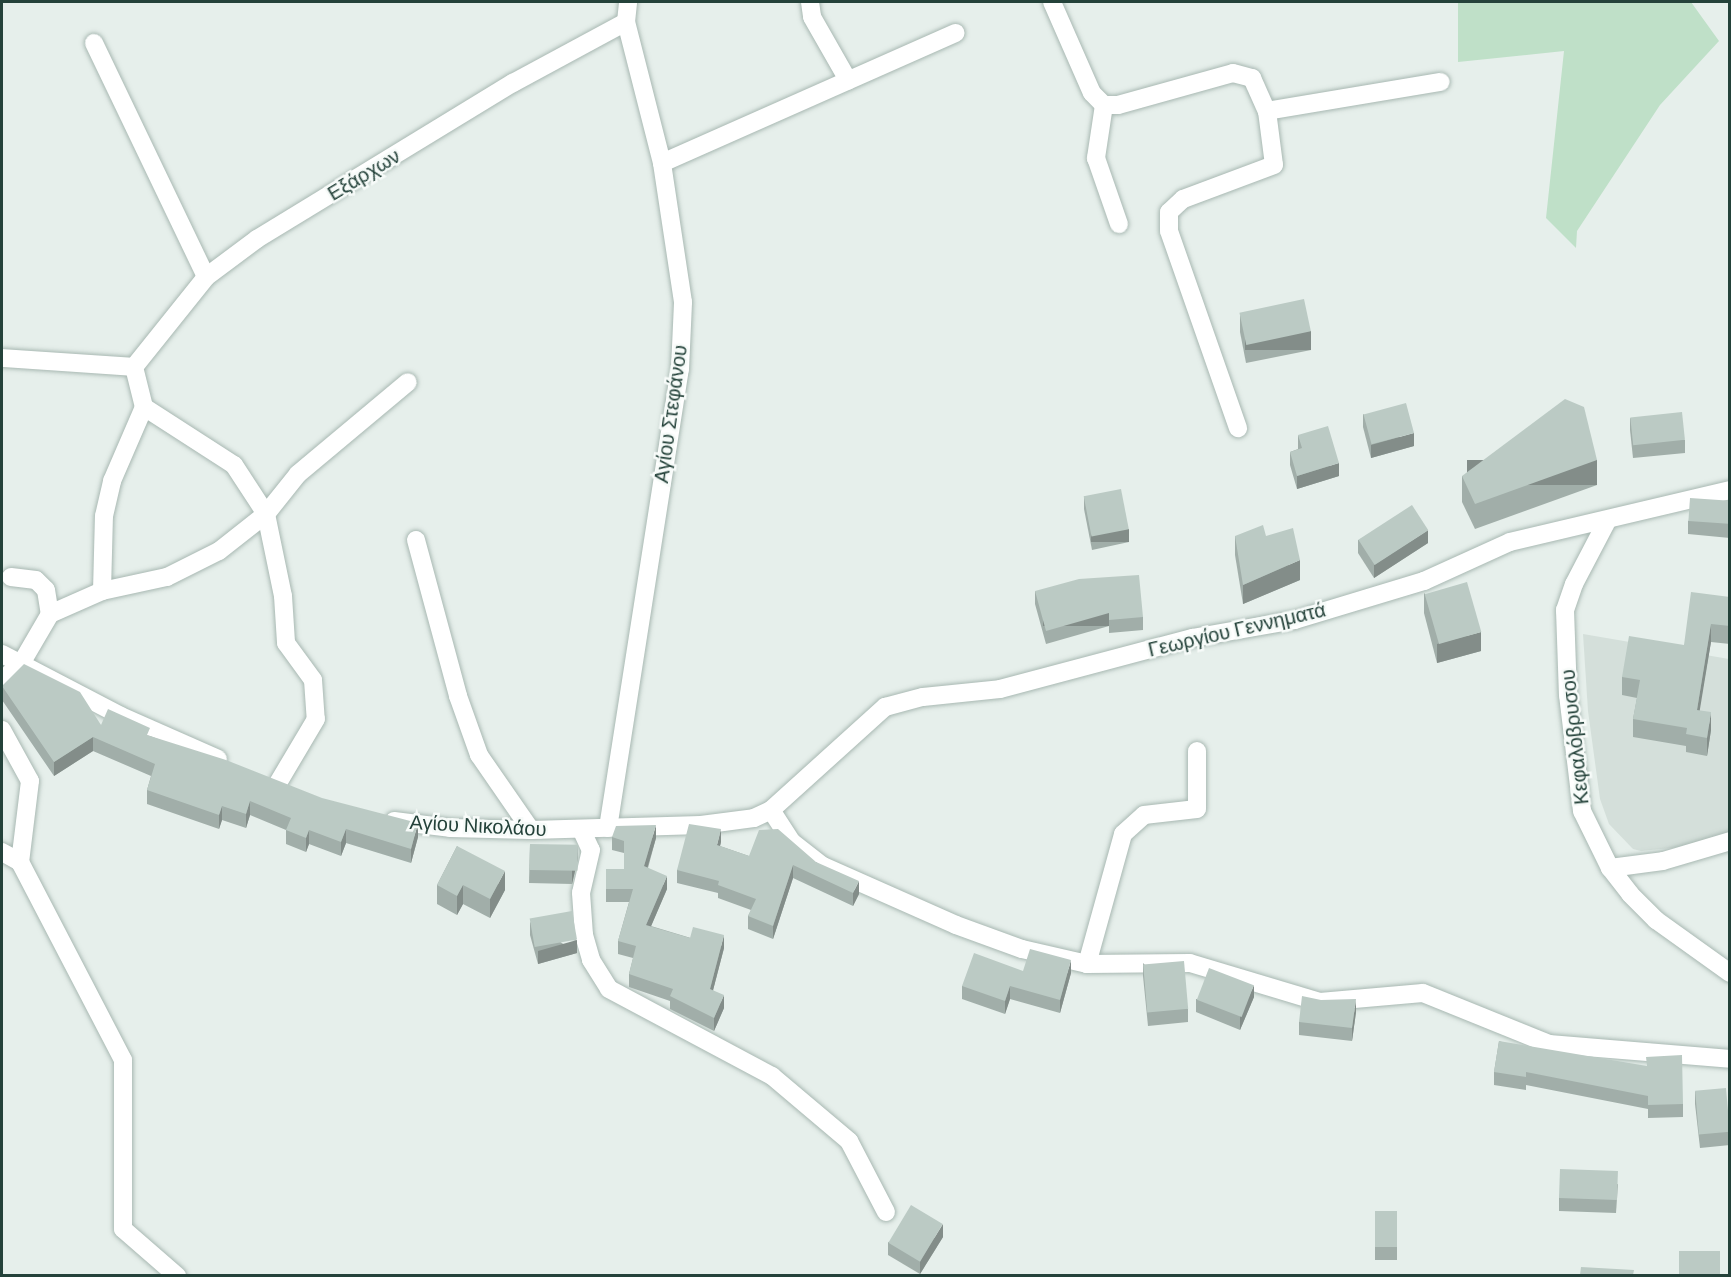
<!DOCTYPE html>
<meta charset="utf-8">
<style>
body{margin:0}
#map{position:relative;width:1731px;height:1277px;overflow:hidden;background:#e6efeb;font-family:Rubik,sans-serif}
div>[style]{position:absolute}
.built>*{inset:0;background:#d4dfda}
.green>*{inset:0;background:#bfe0c8}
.roads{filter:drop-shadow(0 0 2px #a8b8b2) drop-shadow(0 0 2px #a8b8b2)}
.street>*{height:18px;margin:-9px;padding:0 9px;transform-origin:9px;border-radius:9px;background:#fff}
.secondary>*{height:18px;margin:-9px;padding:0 9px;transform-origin:9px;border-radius:9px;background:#fff}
.wall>*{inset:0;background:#a1aea9;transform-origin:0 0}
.shaded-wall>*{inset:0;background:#838d89;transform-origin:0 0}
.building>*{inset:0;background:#bbcac4;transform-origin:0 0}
span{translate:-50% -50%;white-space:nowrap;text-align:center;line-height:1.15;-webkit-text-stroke:5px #f7fbf9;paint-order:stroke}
.street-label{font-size:20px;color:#24423a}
.frame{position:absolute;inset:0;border:3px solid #24423a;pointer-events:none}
</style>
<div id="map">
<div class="built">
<div style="clip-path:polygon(1583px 634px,1729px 659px,1729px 833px,1681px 847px,1641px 851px,1633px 849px,1609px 824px,1600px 799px,1588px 711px)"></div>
</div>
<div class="green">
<div style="clip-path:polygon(1458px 2px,1691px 2px,1719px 41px,1660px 105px,1577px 231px,1576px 248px,1546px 218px,1564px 51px,1458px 62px)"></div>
</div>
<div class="roads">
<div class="street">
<div style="left:810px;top:2px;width:15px;rotate:82deg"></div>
<div style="left:812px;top:17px;width:73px;rotate:60.3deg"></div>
<div style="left:1052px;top:2px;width:99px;rotate:66.3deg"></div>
<div style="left:1092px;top:93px;width:17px;rotate:45deg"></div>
<div style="left:1104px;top:105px;width:14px"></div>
<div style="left:1118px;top:105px;width:119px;rotate:-15.5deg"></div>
<div style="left:1233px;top:73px;width:20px;rotate:15deg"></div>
<div style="left:1252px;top:78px;width:36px;rotate:66deg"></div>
<div style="left:1267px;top:111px;width:54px;rotate:82.6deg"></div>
<div style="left:1274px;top:165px;width:97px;rotate:159.5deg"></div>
<div style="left:1183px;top:199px;width:19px;rotate:137deg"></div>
<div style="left:1169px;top:212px;width:19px;rotate:90deg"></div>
<div style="left:1169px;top:231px;width:209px;rotate:70.7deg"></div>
<div style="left:94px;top:43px;width:259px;rotate:64.4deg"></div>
<div style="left:1104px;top:105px;width:54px;rotate:98.6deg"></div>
<div style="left:1096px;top:158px;width:70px;rotate:70.8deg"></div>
<div style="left:1267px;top:111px;width:176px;rotate:-9.5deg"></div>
<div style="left:662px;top:163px;width:321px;rotate:-23.9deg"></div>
<div style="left:2px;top:358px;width:132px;rotate:3.9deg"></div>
<div style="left:134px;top:367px;width:115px;rotate:-51.3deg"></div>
<div style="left:206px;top:277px;width:64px;rotate:-36.7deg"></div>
<div style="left:257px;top:239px;width:300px;rotate:-31.4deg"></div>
<div style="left:513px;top:83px;width:128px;rotate:-28.4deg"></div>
<div style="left:134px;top:367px;width:41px;rotate:76deg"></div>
<div style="left:144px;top:407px;width:107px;rotate:32.8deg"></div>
<div style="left:234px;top:465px;width:59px;rotate:56.9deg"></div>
<div style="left:266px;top:514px;width:84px;rotate:78.3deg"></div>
<div style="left:283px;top:596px;width:47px;rotate:86.3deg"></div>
<div style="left:286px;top:643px;width:46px;rotate:53.9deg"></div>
<div style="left:313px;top:680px;width:39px;rotate:86deg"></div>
<div style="left:316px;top:719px;width:74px;rotate:120.7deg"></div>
<div style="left:416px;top:540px;width:162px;rotate:74.9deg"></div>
<div style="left:458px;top:696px;width:63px;rotate:70.4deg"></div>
<div style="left:479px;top:755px;width:91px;rotate:55.3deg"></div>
<div style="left:11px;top:577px;width:25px;rotate:7deg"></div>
<div style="left:36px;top:580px;width:14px;rotate:45deg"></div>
<div style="left:46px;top:590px;width:24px;rotate:81deg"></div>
<div style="left:102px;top:591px;width:75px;rotate:-88.5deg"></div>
<div style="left:104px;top:516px;width:36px;rotate:-77deg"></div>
<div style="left:112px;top:481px;width:81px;rotate:-66.6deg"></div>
<div style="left:2px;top:681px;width:28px;rotate:-44deg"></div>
<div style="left:22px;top:662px;width:56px;rotate:-59.7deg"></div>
<div style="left:50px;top:614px;width:57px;rotate:-23.9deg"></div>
<div style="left:102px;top:591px;width:66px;rotate:-12.2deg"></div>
<div style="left:167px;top:577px;width:58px;rotate:-26.6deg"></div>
<div style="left:219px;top:551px;width:60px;rotate:-38.2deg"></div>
<div style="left:266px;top:514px;width:51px;rotate:-51.3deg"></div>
<div style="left:298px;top:474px;width:143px;rotate:-39.9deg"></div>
<div style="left:2px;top:730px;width:58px;rotate:61.2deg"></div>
<div style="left:30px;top:781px;width:82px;rotate:97deg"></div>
<div style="left:20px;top:862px;width:223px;rotate:62.5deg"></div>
<div style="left:123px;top:1060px;width:169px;rotate:90deg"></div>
<div style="left:123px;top:1229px;width:72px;rotate:41deg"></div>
<div style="left:771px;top:810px;width:38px;rotate:57deg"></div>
<div style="left:792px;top:842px;width:39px;rotate:38deg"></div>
<div style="left:823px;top:866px;width:145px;rotate:23.9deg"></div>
<div style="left:956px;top:925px;width:70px;rotate:20deg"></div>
<div style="left:1022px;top:949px;width:67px;rotate:13deg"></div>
<div style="left:1087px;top:964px;width:103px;rotate:-0.6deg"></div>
<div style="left:1190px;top:963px;width:136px;rotate:16.7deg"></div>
<div style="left:1320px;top:1002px;width:103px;rotate:-5deg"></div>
<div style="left:1423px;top:993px;width:136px;rotate:22deg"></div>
<div style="left:1549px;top:1044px;width:182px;rotate:4.7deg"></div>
<div style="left:608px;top:828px;width:465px;rotate:-81.1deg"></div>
<div style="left:680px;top:369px;width:67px;rotate:-87.4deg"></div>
<div style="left:683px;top:302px;width:141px;rotate:-98.6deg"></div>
<div style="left:662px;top:163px;width:146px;rotate:-104.3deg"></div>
<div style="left:626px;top:22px;width:20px;rotate:-84deg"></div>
<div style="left:581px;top:829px;width:23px;rotate:65deg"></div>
<div style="left:591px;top:850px;width:44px;rotate:103.1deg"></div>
<div style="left:581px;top:893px;width:42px;rotate:85.9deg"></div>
<div style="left:584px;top:935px;width:26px;rotate:74deg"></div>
<div style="left:591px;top:960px;width:34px;rotate:58deg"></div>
<div style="left:609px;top:989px;width:185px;rotate:28.1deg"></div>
<div style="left:772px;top:1076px;width:101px;rotate:40.2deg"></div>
<div style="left:849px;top:1141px;width:80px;rotate:62.5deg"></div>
<div style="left:2px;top:852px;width:21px;rotate:29deg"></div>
<div style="left:1610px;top:868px;width:53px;rotate:-7.5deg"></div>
<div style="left:1663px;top:861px;width:70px;rotate:-16.6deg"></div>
<div style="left:1087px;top:964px;width:135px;rotate:-74.5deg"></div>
<div style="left:1123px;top:834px;width:28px;rotate:-42deg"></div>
<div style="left:1144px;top:815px;width:53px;rotate:-6.5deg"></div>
<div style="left:1197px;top:809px;width:58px;rotate:-90deg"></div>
</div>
<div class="secondary">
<div style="left:1607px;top:521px;width:71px;rotate:117.6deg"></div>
<div style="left:1574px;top:584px;width:28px;rotate:109deg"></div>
<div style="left:1565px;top:610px;width:85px;rotate:88deg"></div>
<div style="left:1568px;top:695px;width:117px;rotate:83.1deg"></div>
<div style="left:1582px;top:811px;width:64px;rotate:63.8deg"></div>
<div style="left:1610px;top:868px;width:33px;rotate:52deg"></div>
<div style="left:1630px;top:894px;width:37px;rotate:45deg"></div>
<div style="left:1656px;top:920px;width:91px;rotate:35.6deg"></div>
<div style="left:2px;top:654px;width:134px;rotate:27.5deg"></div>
<div style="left:121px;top:716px;width:106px;rotate:23.9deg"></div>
<div style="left:394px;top:821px;width:56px;rotate:7.1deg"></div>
<div style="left:450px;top:828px;width:81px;rotate:1.4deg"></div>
<div style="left:531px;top:830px;width:170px;rotate:-1.7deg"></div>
<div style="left:701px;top:825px;width:53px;rotate:-7.5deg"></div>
<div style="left:754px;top:818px;width:19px;rotate:-25deg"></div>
<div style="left:771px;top:810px;width:154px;rotate:-42.1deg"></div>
<div style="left:885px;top:707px;width:39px;rotate:-15deg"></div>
<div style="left:923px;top:697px;width:77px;rotate:-5.9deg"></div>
<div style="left:1000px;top:689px;width:199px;rotate:-14.9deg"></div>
<div style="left:1192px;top:638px;width:105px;rotate:-9.9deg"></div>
<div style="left:1295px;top:620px;width:135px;rotate:-16.8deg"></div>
<div style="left:1424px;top:581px;width:94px;rotate:-24.4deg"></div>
<div style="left:1510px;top:542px;width:226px;rotate:-13.3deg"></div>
</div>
</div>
<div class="wall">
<div style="clip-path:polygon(1240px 313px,1311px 350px,1246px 363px,1240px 332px)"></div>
<div style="clip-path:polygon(1363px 414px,1414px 446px,1371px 458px,1363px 427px)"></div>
<div style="clip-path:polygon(1630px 418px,1685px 440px,1685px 453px,1633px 458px,1630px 430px)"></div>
<div style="clip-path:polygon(1298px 435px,1339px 476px,1297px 489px,1290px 465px,1290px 452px,1298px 449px)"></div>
<div style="clip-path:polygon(1462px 476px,1597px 485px,1475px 529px,1462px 502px)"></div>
<div style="clip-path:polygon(1084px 496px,1129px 542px,1092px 550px,1084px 509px)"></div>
<div style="clip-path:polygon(1730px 501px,1730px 538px,1688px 534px,1688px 521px)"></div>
<div style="clip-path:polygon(1235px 536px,1266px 536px,1300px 580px,1243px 604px,1235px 555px)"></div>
<div style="clip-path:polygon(1358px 540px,1428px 543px,1374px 578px,1358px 553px)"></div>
<div style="clip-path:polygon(1035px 591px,1143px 617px,1143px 630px,1109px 633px,1109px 626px,1046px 644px,1035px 604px)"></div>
<div style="clip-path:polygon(1424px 593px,1481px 651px,1437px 663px,1424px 613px)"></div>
<div style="clip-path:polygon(1730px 597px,1730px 644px,1711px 642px,1699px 710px,1711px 730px,1707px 756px,1686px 752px,1686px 746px,1633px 737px,1633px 719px,1637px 698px,1622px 695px,1622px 677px,1684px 645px)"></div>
<div style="clip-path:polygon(2px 686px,101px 725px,150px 736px,418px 837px,411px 863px,346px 843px,341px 856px,309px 844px,306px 852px,286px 844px,286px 830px,250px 815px,246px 828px,222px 820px,219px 829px,147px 804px,147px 790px,151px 776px,93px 751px,54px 776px,2px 700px)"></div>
<div style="clip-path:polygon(612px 837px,656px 838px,648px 868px,667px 889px,651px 926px,724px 948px,713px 990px,724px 1008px,714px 1031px,670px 1009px,670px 1001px,629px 987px,629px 974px,633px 958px,618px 954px,618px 941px,629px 902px,606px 902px,606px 869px,624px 869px,624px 853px,612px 850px)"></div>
<div style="clip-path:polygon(721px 842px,720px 846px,749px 856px,816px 862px,859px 894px,853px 906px,793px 878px,773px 939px,748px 929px,748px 916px,751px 910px,718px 898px,718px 893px,677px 883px,677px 870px)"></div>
<div style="clip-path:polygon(530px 844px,578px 858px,572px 884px,529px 883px)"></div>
<div style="clip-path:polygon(457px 846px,505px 890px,490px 918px,463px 904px,457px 915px,437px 904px,437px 885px)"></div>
<div style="clip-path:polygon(530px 922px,577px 953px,538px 964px,530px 935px)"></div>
<div style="clip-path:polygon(1143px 963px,1188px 1009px,1188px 1022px,1148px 1026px,1143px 976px)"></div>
<div style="clip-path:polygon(1023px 971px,1071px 973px,1060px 1013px,1010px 999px,1005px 1014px,962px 999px,962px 986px)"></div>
<div style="clip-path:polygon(1254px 997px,1240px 1030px,1196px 1012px,1196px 999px)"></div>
<div style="clip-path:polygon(1356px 1012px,1352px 1041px,1299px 1035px,1299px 1022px)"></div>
<div style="clip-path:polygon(1499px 1041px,1683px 1104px,1683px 1117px,1648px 1118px,1648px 1109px,1526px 1085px,1526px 1090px,1494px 1085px,1494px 1072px)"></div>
<div style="clip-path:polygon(1695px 1091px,1730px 1125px,1730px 1145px,1700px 1148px,1695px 1104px)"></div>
<div style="clip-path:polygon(1618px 1184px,1616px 1213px,1559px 1211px,1559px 1198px)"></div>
<div style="left:1375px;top:1211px;width:22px;height:49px"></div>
<div style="clip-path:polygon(943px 1237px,920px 1274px,888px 1255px,888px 1242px)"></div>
</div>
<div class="shaded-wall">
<div style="left:1311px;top:331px;width:19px;height:66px;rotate:90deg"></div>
<div style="clip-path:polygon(1414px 433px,1414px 446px,1371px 458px,1371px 445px)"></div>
<div style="left:1597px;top:460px;width:25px;height:130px;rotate:90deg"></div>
<div style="clip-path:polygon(1339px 463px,1339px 476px,1297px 489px,1297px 476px)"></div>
<div style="left:1129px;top:529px;width:13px;height:38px;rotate:90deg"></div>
<div style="clip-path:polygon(1428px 530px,1428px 543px,1374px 578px,1374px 565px)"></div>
<div style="clip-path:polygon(1300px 560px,1300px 580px,1243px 604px,1243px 585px)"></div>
<div style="left:1109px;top:613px;width:13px;height:66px;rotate:90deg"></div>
<div style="clip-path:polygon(1711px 624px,1711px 642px,1697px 727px,1697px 710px)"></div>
<div style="clip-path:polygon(1481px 632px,1481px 651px,1437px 663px,1437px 644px)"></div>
<div style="clip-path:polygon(1711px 712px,1711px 730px,1707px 756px,1707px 738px)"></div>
<div style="clip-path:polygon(93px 737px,93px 751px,54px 776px,54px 762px)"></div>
<div style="clip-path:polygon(250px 801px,250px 815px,246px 828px,246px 814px)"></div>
<div style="clip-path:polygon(222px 806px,222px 820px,219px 829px,219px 815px)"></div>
<div style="clip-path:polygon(418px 823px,418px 837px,411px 863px,411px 849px)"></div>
<div style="clip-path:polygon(656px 825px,656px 838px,644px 879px,644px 866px)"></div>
<div style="clip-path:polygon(346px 829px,346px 843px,341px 856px,341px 842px)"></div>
<div style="clip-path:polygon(721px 829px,721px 842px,717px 858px,717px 845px)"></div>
<div style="clip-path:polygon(309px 830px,309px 844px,306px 852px,306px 838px)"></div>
<div style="clip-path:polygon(578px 845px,578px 858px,572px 884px,572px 871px)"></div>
<div style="clip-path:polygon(793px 865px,793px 878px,773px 939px,773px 926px)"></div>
<div style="clip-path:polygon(505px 871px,505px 890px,490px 918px,490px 899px)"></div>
<div style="clip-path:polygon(667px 876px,667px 889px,646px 938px,646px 925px)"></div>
<div style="clip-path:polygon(859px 881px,859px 894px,853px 906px,853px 893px)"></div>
<div style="clip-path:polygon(463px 885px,463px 904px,457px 915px,457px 896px)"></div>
<div style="clip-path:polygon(724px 935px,724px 948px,710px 1002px,710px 989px)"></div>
<div style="clip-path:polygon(577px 940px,577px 953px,538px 964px,538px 951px)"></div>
<div style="clip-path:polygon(1071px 960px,1071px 973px,1060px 1013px,1060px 1000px)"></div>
<div style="clip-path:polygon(1254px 985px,1254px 997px,1240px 1030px,1240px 1017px)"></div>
<div style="clip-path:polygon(1010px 986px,1010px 999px,1005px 1014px,1005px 1001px)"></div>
<div style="clip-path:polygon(724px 995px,724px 1008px,714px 1031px,714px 1018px)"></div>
<div style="clip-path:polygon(1356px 999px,1356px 1012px,1352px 1041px,1352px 1028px)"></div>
<div style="clip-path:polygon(943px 1224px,943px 1237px,920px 1274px,920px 1261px)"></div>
</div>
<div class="building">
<div style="left:1304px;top:299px;width:33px;height:66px;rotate:78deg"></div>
<div style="clip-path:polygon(1565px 399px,1584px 407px,1597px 460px,1475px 504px,1462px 476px)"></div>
<div style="left:1406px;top:403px;width:31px;height:44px;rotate:75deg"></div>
<div style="left:1682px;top:412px;width:28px;height:52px;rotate:84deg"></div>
<div style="clip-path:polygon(1328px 426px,1339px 463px,1297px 476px,1290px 452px,1302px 448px,1298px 435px)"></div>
<div style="left:1121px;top:489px;width:41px;height:38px;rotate:79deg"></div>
<div style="left:1690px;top:498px;width:40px;height:23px;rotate:4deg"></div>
<div style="left:1412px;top:505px;width:30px;height:64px;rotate:57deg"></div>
<div style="clip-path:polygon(1263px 525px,1266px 536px,1293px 528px,1300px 560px,1243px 585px,1235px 536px)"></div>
<div style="clip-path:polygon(1139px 575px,1143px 617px,1109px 620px,1109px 613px,1046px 631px,1035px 591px,1079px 579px)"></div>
<div style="left:1467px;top:582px;width:52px;height:44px;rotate:74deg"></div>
<div style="clip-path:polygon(1691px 592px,1730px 597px,1730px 626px,1711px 624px,1697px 710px,1711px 712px,1707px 738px,1686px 734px,1687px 728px,1633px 719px,1640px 680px,1622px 677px,1629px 636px,1684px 645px)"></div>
<div style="clip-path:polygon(24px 664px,80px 692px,101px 725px,108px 709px,150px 728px,147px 735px,226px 760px,322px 798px,418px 823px,411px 849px,346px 829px,341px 842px,309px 830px,306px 838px,286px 830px,291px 818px,250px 801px,246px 814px,222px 806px,219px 815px,147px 790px,155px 764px,93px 737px,54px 762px,2px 686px)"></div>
<div style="clip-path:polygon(689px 824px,721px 829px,717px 845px,749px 856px,759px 830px,778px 829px,816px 862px,859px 881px,853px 893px,793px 865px,773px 926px,748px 916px,756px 899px,718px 885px,719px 881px,677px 870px)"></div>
<div style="clip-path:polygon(656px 825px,644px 866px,667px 876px,646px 925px,690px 938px,693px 927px,724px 935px,710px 989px,724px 995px,714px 1018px,670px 996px,673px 989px,629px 974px,636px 946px,618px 941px,633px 889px,606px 889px,606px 869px,624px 869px,624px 841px,612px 837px,616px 826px)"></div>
<div style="left:530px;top:844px;width:48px;height:26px;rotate:1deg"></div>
<div style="clip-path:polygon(457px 846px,505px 871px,490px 899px,463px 885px,457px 896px,437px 885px)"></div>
<div style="left:572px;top:911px;width:29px;height:43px;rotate:80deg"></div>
<div style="clip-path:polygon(1030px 949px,1071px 960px,1060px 1000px,1010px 986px,1005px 1001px,962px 986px,974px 953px,1023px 971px)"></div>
<div style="left:1184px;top:961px;width:48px;height:41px;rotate:85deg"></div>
<div style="left:1209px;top:968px;width:48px;height:34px;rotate:21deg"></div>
<div style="clip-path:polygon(1302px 996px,1321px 1000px,1356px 999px,1352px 1028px,1299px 1022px)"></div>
<div style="clip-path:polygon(1499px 1041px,1647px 1066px,1646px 1057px,1682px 1055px,1683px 1104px,1648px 1105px,1648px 1096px,1526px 1072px,1526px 1077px,1494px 1072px)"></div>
<div style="left:1726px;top:1088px;width:44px;height:31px;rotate:85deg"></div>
<div style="left:1560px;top:1169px;width:58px;height:29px;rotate:2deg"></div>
<div style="left:911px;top:1205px;width:37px;height:44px;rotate:31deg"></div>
<div style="left:1375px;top:1211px;width:22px;height:36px"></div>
<div style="left:1679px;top:1251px;width:41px;height:24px"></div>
<div style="clip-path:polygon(1581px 1267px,1634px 1270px,1633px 1275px,1580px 1275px)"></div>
</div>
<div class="street-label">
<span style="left:364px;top:175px;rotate:-31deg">Εξάρχων</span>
<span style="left:671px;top:414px;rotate:-82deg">Αγίου Στεφάνου</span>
<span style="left:1237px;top:630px;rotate:-13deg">Γεωργίου Γεννηματά</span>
<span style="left:1575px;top:737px;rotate:-96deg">Κεφαλόβρυσου</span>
<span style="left:478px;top:826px;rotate:3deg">Αγίου Νικολάου</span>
</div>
<div class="frame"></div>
</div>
